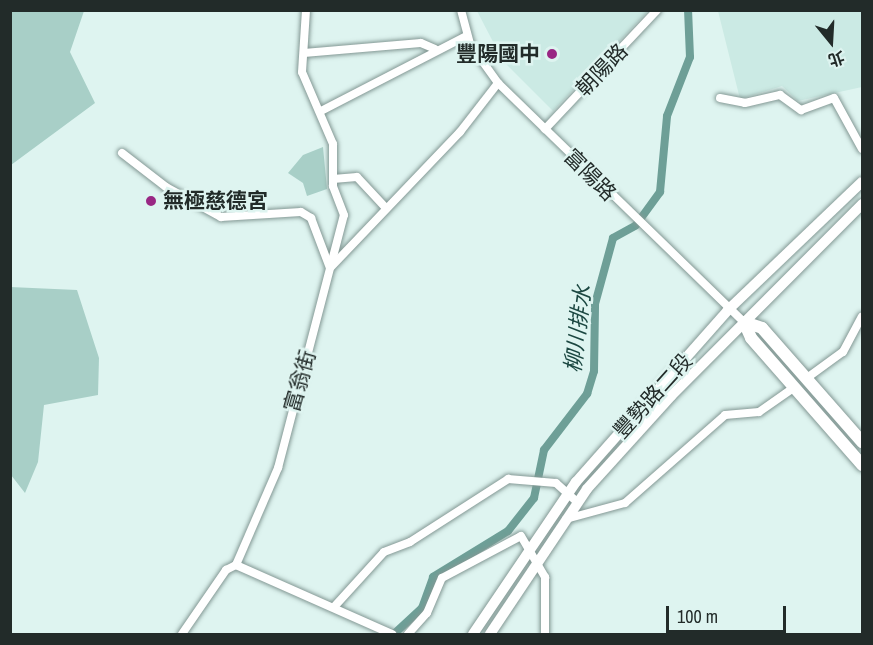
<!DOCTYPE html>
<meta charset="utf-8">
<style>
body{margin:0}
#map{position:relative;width:873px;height:645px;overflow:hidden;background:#def4f0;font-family:"Archivo Narrow","Noto Sans TC",sans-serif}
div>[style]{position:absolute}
.built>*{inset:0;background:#cbeae4}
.green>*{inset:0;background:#a8cfc7}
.canal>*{height:8px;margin:-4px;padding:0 4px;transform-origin:4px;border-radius:4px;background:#6e9f97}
.roads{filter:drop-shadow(0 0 2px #839894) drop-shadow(0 0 2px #839894)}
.minor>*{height:8px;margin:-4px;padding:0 4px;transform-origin:4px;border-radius:4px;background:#fff}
.major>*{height:10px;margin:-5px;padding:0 5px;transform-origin:5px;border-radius:5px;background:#fff}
.highway>*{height:12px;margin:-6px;padding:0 6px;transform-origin:6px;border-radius:6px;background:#fff}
.dots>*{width:16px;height:16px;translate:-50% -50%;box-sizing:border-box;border:3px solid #def4f0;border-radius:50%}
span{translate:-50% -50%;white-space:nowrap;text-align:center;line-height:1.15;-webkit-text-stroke:5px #def4f0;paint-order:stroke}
.poi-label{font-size:21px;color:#222b29;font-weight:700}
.right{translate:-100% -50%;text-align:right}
.left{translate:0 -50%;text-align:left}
.street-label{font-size:21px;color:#222b29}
.water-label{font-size:22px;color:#1b4741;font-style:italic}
.frame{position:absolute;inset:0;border:12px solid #222b29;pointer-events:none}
.north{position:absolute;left:801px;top:12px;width:60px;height:60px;-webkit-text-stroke:4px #def4f0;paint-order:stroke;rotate:162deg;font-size:16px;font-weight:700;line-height:24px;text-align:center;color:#222b29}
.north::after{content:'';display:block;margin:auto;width:21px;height:27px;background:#222b29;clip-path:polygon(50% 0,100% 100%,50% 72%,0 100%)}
.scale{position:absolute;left:666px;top:606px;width:120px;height:27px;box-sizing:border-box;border:3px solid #222b29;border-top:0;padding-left:8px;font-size:18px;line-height:21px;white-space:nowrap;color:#222b29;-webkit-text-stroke:4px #def4f0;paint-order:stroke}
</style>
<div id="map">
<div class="built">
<div style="clip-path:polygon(477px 11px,477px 10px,648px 11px,553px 111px,503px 61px)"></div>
<div style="clip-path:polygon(718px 11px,862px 11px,862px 87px,798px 101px,782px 86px,740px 99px)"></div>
</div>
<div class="green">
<div style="clip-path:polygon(11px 10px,84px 11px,70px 52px,95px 103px,11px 165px)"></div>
<div style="clip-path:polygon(323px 147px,327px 189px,307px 196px,303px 183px,288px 173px,303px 155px)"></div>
<div style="clip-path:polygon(10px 287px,77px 290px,99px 358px,98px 395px,44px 405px,38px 462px,25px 493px,11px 475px)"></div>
</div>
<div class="canal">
<div style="left:394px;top:634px;width:38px;rotate:-43deg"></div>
<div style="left:422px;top:608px;width:33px;rotate:-70deg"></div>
<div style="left:433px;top:577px;width:88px;rotate:-31.5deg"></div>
<div style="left:508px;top:531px;width:42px;rotate:-51.8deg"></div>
<div style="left:534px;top:498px;width:49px;rotate:-78.2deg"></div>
<div style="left:544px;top:450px;width:71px;rotate:-52.5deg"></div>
<div style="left:587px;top:394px;width:24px;rotate:-73deg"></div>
<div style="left:594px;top:371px;width:67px;rotate:-89.1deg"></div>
<div style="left:595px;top:304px;width:68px;rotate:-74.7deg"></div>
<div style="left:613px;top:238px;width:26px;rotate:-29deg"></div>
<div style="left:636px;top:225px;width:41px;rotate:-54deg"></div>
<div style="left:660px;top:192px;width:76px;rotate:-84.7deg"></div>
<div style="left:667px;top:116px;width:63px;rotate:-68.7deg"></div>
<div style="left:690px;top:57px;width:47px;rotate:-92.4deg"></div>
</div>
<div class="roads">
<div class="minor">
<div style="left:461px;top:10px;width:35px;rotate:75deg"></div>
<div style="left:470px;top:44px;width:48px;rotate:54.3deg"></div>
<div style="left:498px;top:83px;width:343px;rotate:44.2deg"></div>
<div style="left:304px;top:53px;width:117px;rotate:-4.9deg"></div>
<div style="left:421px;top:43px;width:15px;rotate:23deg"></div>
<div style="left:720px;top:98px;width:25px;rotate:11deg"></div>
<div style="left:745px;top:103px;width:36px;rotate:-13deg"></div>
<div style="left:780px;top:95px;width:26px;rotate:36deg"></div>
<div style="left:801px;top:110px;width:35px;rotate:-20deg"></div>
<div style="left:834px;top:98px;width:58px;rotate:61.2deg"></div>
<div style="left:321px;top:111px;width:163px;rotate:-27.3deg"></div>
<div style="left:545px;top:129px;width:163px;rotate:-46.7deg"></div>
<div style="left:122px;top:153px;width:56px;rotate:37.7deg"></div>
<div style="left:166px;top:187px;width:63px;rotate:28.6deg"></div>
<div style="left:221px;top:217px;width:80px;rotate:-3.6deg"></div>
<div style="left:301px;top:212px;width:12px;rotate:31deg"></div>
<div style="left:311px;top:218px;width:53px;rotate:69.2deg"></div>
<div style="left:333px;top:179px;width:24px;rotate:-5deg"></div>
<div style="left:357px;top:177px;width:41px;rotate:47deg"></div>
<div style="left:331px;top:267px;width:187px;rotate:-46.3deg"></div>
<div style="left:460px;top:132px;width:62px;rotate:-52.2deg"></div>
<div style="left:811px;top:375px;width:39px;rotate:-36deg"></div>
<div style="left:843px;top:352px;width:40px;rotate:-62deg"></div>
<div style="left:566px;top:519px;width:61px;rotate:-15.2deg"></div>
<div style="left:625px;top:503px;width:133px;rotate:-41.3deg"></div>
<div style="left:725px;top:415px;width:34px;rotate:-5deg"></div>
<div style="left:759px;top:412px;width:39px;rotate:-35deg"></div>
<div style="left:236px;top:565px;width:106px;rotate:-66.6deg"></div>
<div style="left:278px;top:468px;width:261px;rotate:-75.4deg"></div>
<div style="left:344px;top:215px;width:31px;rotate:-111deg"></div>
<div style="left:333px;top:186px;width:42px;rotate:-90deg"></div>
<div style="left:333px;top:144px;width:78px;rotate:-113.3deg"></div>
<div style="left:302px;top:72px;width:62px;rotate:-86.3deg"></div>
<div style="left:236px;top:565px;width:171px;rotate:23.9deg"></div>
<div style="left:334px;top:607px;width:74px;rotate:-47.7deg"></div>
<div style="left:384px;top:552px;width:28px;rotate:-21deg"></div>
<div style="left:410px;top:542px;width:117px;rotate:-32.7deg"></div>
<div style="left:508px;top:479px;width:48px;rotate:4.8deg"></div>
<div style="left:556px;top:483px;width:28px;rotate:42deg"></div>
<div style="left:182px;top:634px;width:78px;rotate:-55.5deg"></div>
<div style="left:226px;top:570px;width:11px;rotate:-27deg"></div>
<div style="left:408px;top:634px;width:28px;rotate:-48deg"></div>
<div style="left:427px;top:613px;width:38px;rotate:-67deg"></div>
<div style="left:442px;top:578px;width:89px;rotate:-28deg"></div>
<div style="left:521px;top:536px;width:48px;rotate:59.7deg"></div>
<div style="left:545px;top:577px;width:57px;rotate:90deg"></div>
</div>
<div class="major">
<div style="left:473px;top:634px;width:184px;rotate:-55.9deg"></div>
<div style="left:576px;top:482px;width:230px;rotate:-48.5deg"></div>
<div style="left:728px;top:310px;width:185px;rotate:-43.7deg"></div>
<div style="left:490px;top:634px;width:174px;rotate:-56.2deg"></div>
<div style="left:587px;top:489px;width:125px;rotate:-47.9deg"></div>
<div style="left:671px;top:396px;width:271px;rotate:-45.1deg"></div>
</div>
<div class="highway">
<div style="left:744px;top:322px;width:17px;rotate:66deg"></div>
<div style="left:751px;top:338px;width:169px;rotate:48.8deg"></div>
<div style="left:744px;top:322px;width:19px;rotate:18deg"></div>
<div style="left:762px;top:328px;width:152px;rotate:48.7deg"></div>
</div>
</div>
<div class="dots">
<div style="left:552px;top:54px;background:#992784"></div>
<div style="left:151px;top:201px;background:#992784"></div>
</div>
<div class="poi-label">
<span class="right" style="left:540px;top:54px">豐陽國中</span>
<span class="left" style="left:163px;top:201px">無極慈德宮</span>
</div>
<div class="street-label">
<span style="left:602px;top:70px;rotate:-46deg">朝陽路</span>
<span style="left:590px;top:175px;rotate:45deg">富陽路</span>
<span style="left:300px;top:381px;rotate:-74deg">富翁街</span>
<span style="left:653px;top:396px;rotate:-48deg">豐勢路二段</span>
</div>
<div class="water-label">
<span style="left:578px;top:329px;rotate:-83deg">柳川排水</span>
</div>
<div class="frame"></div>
<div class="north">北</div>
<div class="scale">100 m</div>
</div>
